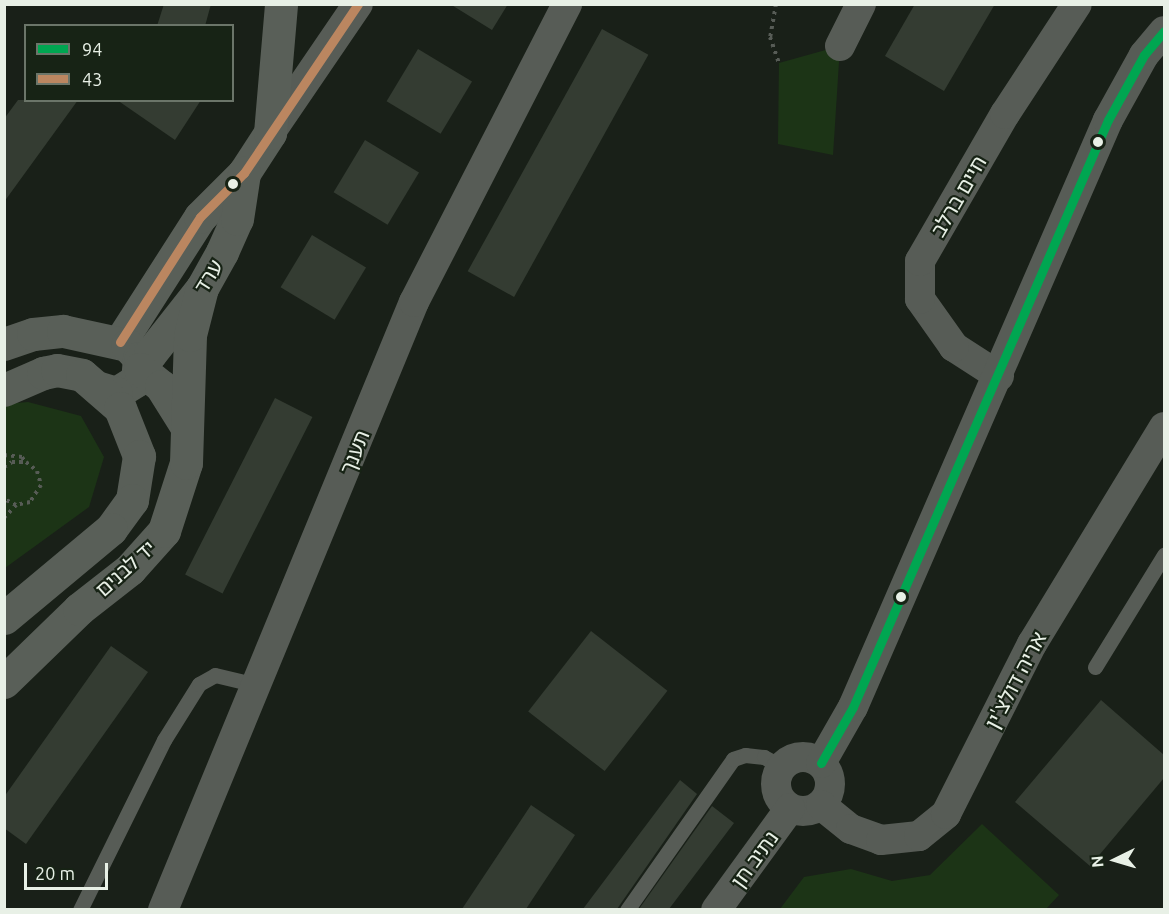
<!DOCTYPE html>
<meta charset="utf-8">
<style>
body{margin:0}
#map{position:relative;width:1169px;height:914px;overflow:hidden;background:#192018;font-family:Ubuntu,"Noto Sans Hebrew",sans-serif}
div>[style]{position:absolute}
.green>*{inset:0;background:#1c3416}
.building>*{inset:0;background:#343c32;transform-origin:0 0}
.path>*{height:4px;margin-top:-2px;transform-origin:0;background:repeating-linear-gradient(90deg,#575c56 0 3px,transparent 0 7.5px)}
.lane>*{height:15px;margin:-7.5px;padding:0 7.5px;transform-origin:7.5px;border-radius:7.5px;background:#575c56}
.street>*{height:30px;margin:-15px;padding:0 15px;transform-origin:15px;border-radius:15px;background:#575c56}
.street>.ring{margin:-15px;padding:0;box-sizing:content-box;background:none;border:30px solid #575c56;border-radius:50%}
.secondary>*{height:33px;margin:-16.5px;padding:0 16.5px;transform-origin:16.5px;border-radius:16.5px;background:#595f58}
.bus-1>*{height:9px;margin:-4.5px;padding:0 4.5px;transform-origin:4.5px;border-radius:4.5px;background:#00a651}
.bus-2>*{height:9px;margin:-4.5px;padding:0 4.5px;transform-origin:4.5px;border-radius:4.5px;background:#bb8660}
.dots>*{width:16px;height:16px;translate:-50% -50%;box-sizing:border-box;border:3px solid #172315;border-radius:50%}
span{translate:-50% -50%;white-space:nowrap;text-align:center;line-height:1.15;-webkit-text-stroke:4.5px #172315;paint-order:stroke}
.street-label{font-size:21px;color:#e8f0e6}
.frame{position:absolute;inset:0;border:6px solid #e8f0e6;pointer-events:none}
.legend{position:absolute;left:24px;top:24px;width:210px;height:78px;box-sizing:border-box;background:#172315;border:2px solid #6b7569;margin:0;padding:8px 10px;list-style:none;font-size:18px;color:#e8f0e6}
.legend li{display:flex;align-items:center;gap:12px;height:30px}
.legend b{width:30px;border:2px solid #6b7569}
.north{position:absolute;left:1085px;top:830px;width:60px;height:60px;-webkit-text-stroke:4px #172315;paint-order:stroke;rotate:265deg;font-size:16px;font-weight:700;line-height:24px;text-align:center;color:#e8f0e6}
.north::after{content:'';display:block;margin:auto;width:21px;height:27px;background:#e8f0e6;clip-path:polygon(50% 0,100% 100%,50% 72%,0 100%)}
.scale{position:absolute;left:24px;top:863px;width:84px;height:27px;box-sizing:border-box;border:3px solid #e8f0e6;border-top:0;padding-left:8px;font-size:18px;line-height:21px;white-space:nowrap;color:#e8f0e6;-webkit-text-stroke:4px #172315;paint-order:stroke}
</style>
<div id="map">
<div class="green">
<div style="clip-path:polygon(840px 46px,833px 155px,778px 144px,779px 63px)"></div>
<div style="clip-path:polygon(28px 402px,81px 416px,104px 457px,89px 507px,5px 568px,5px 404px)"></div>
<div style="clip-path:polygon(982px 824px,1059px 895px,1046px 909px,780px 909px,804px 877px,851px 869px,892px 881px,930px 875px)"></div>
</div>
<div class="building">
<div style="clip-path:polygon(164px 4px,211px 4px,205px 26px,157px 26px)"></div>
<div style="clip-path:polygon(450px 4px,508px 4px,492px 30px)"></div>
<div style="clip-path:polygon(915px 4px,995px 4px,944px 91px,885px 56px)"></div>
<div style="left:602px;top:29px;width:53px;height:277px;rotate:29deg"></div>
<div style="left:418px;top:49px;width:63px;height:61px;rotate:31deg"></div>
<div style="clip-path:polygon(18px 100px,78px 100px,4px 202px,4px 119px)"></div>
<div style="clip-path:polygon(117px 100px,201px 100px,175px 140px)"></div>
<div style="left:365px;top:140px;width:63px;height:61px;rotate:31deg"></div>
<div style="left:312px;top:235px;width:63px;height:61px;rotate:31deg"></div>
<div style="left:275px;top:398px;width:42px;height:198px;rotate:27deg"></div>
<div style="left:591px;top:631px;width:97px;height:102px;rotate:38deg"></div>
<div style="clip-path:polygon(111px 646px,148px 672px,26px 844px,4px 828px,4px 797px)"></div>
<div style="clip-path:polygon(1101px 700px,1164px 755px,1164px 778px,1090px 866px,1015px 802px)"></div>
<div style="clip-path:polygon(680px 780px,697px 794px,617px 909px,583px 909px)"></div>
<div style="clip-path:polygon(531px 805px,575px 835px,526px 909px,462px 909px)"></div>
<div style="clip-path:polygon(712px 806px,734px 823px,669px 909px,639px 909px)"></div>
</div>
<div class="path">
<div style="left:776px;top:4px;width:34px;rotate:100deg"></div>
<div style="left:770px;top:37px;width:28px;rotate:71deg"></div>
<div style="left:4px;top:455px;width:18px;rotate:6deg"></div>
<div style="left:22px;top:457px;width:6px;rotate:59deg"></div>
<div style="left:4px;top:467px;width:9px;rotate:-32deg"></div>
<div style="left:12px;top:462px;width:14px"></div>
<div style="left:26px;top:462px;width:14px;rotate:39deg"></div>
<div style="left:37px;top:471px;width:15px;rotate:74deg"></div>
<div style="left:41px;top:485px;width:20px;rotate:123deg"></div>
<div style="left:30px;top:502px;width:14px;rotate:168deg"></div>
<div style="left:16px;top:505px;width:13px;rotate:-153deg"></div>
<div style="left:4px;top:518px;width:18px;rotate:-47deg"></div>
</div>
<div class="lane">
<div style="left:1095px;top:667px;width:132px;rotate:-58.4deg"></div>
<div style="left:80px;top:910px;width:190px;rotate:-63.7deg"></div>
<div style="left:164px;top:740px;width:66px;rotate:-58deg"></div>
<div style="left:199px;top:684px;width:18px;rotate:-29deg"></div>
<div style="left:215px;top:675px;width:43px;rotate:13.4deg"></div>
<div style="left:627px;top:910px;width:184px;rotate:-54.9deg"></div>
<div style="left:733px;top:759px;width:13px;rotate:-18deg"></div>
<div style="left:745px;top:755px;width:19px;rotate:6deg"></div>
<div style="left:764px;top:757px;width:21px;rotate:29deg"></div>
</div>
<div class="street">
<div style="left:840px;top:46px;width:47px;rotate:-63.4deg"></div>
<div style="left:270px;top:133px;width:156px;rotate:-55.7deg"></div>
<div style="left:999px;top:376px;width:54px;rotate:-147.2deg"></div>
<div style="left:954px;top:347px;width:59px;rotate:-125.3deg"></div>
<div style="left:920px;top:299px;width:38px;rotate:-90deg"></div>
<div style="left:920px;top:261px;width:170px;rotate:-60deg"></div>
<div style="left:1005px;top:114px;width:131px;rotate:-56.8deg"></div>
<div class="ring" style="left:776px;top:757px;width:24px;height:24px"></div>
<div style="left:821px;top:763px;width:64px;rotate:-60.3deg"></div>
<div style="left:853px;top:707px;width:640px;rotate:-66.52deg"></div>
<div style="left:1108px;top:120px;width:74px;rotate:-61deg"></div>
<div style="left:1144px;top:55px;width:31px;rotate:-50deg"></div>
<div style="left:821px;top:805px;width:38px;rotate:39deg"></div>
<div style="left:851px;top:829px;width:32px;rotate:20deg"></div>
<div style="left:881px;top:840px;width:38px;rotate:-6deg"></div>
<div style="left:919px;top:836px;width:35px;rotate:-39deg"></div>
<div style="left:946px;top:814px;width:191px;rotate:-63.2deg"></div>
<div style="left:1032px;top:644px;width:254px;rotate:-58.7deg"></div>
<div style="left:163px;top:910px;width:658px;rotate:-67.57deg"></div>
<div style="left:414px;top:302px;width:335px;rotate:-62.8deg"></div>
<div style="left:716px;top:910px;width:126px;rotate:-54deg"></div>
</div>
<div class="secondary">
<div style="left:120px;top:342px;width:148px;rotate:-57.4deg"></div>
<div style="left:200px;top:217px;width:62px;rotate:-45deg"></div>
<div style="left:244px;top:173px;width:48px;rotate:-57deg"></div>
<div style="left:270px;top:133px;width:129px;rotate:-85.1deg"></div>
<div style="left:4px;top:344px;width:31px;rotate:-19deg"></div>
<div style="left:33px;top:334px;width:30px;rotate:-6deg"></div>
<div style="left:63px;top:331px;width:66px;rotate:12.3deg"></div>
<div style="left:127px;top:345px;width:18px;rotate:47deg"></div>
<div style="left:139px;top:358px;width:22px;rotate:95deg"></div>
<div style="left:137px;top:380px;width:25px;rotate:148deg"></div>
<div style="left:116px;top:393px;width:17px;rotate:-163deg"></div>
<div style="left:140px;top:361px;width:12px;rotate:-35deg"></div>
<div style="left:150px;top:354px;width:84px;rotate:-51.8deg"></div>
<div style="left:202px;top:288px;width:41px;rotate:-60.9deg"></div>
<div style="left:222px;top:252px;width:36px;rotate:-66deg"></div>
<div style="left:237px;top:219px;width:47px;rotate:-81.3deg"></div>
<div style="left:140px;top:369px;width:27px;rotate:39deg"></div>
<div style="left:161px;top:386px;width:47px;rotate:58deg"></div>
<div style="left:4px;top:390px;width:43px;rotate:-23.6deg"></div>
<div style="left:43px;top:373px;width:14px;rotate:-12deg"></div>
<div style="left:57px;top:370px;width:25px;rotate:11deg"></div>
<div style="left:82px;top:375px;width:50px;rotate:41deg"></div>
<div style="left:120px;top:408px;width:52px;rotate:68.4deg"></div>
<div style="left:139px;top:456px;width:45px;rotate:99deg"></div>
<div style="left:132px;top:500px;width:36px;rotate:126deg"></div>
<div style="left:111px;top:529px;width:139px;rotate:140.2deg"></div>
<div style="left:4px;top:682px;width:105px;rotate:-44.2deg"></div>
<div style="left:79px;top:609px;width:65px;rotate:-38.1deg"></div>
<div style="left:130px;top:569px;width:51px;rotate:-48.2deg"></div>
<div style="left:164px;top:531px;width:71px;rotate:-72.1deg"></div>
<div style="left:186px;top:463px;width:128px;rotate:-88.2deg"></div>
<div style="left:190px;top:335px;width:49px;rotate:-75.7deg"></div>
</div>
<div class="bus-1">
<div style="left:821px;top:763px;width:64px;rotate:-60.3deg"></div>
<div style="left:853px;top:707px;width:640px;rotate:-66.52deg"></div>
<div style="left:1108px;top:120px;width:74px;rotate:-61deg"></div>
<div style="left:1144px;top:55px;width:31px;rotate:-50deg"></div>
</div>
<div class="bus-2">
<div style="left:120px;top:342px;width:148px;rotate:-57.4deg"></div>
<div style="left:200px;top:217px;width:62px;rotate:-45deg"></div>
<div style="left:244px;top:173px;width:204px;rotate:-56deg"></div>
</div>
<div class="dots">
<div style="left:1098px;top:142px;background:#e8f0e6"></div>
<div style="left:233px;top:184px;background:#e8f0e6"></div>
<div style="left:901px;top:597px;background:#e8f0e6"></div>
</div>
<div class="street-label">
<span style="left:958px;top:196px;rotate:-60deg">חיים ברלב</span>
<span style="left:208px;top:276px;rotate:-58deg">ערד</span>
<span style="left:354px;top:452px;rotate:-68deg">תענך</span>
<span style="left:125px;top:568px;rotate:-42deg">יד לבנים</span>
<span style="left:1015px;top:680px;rotate:-62deg">אריה דולצ'ין</span>
<span style="left:754px;top:859px;rotate:-54deg">נתיב חן</span>
</div>
<div class="frame"></div>
<ul class="legend">
<li><b style="height:8px;background:#00a651"></b>94</li>
<li><b style="height:8px;background:#bb8660"></b>43</li>
</ul>
<div class="north">N</div>
<div class="scale">20 m</div>
</div>
